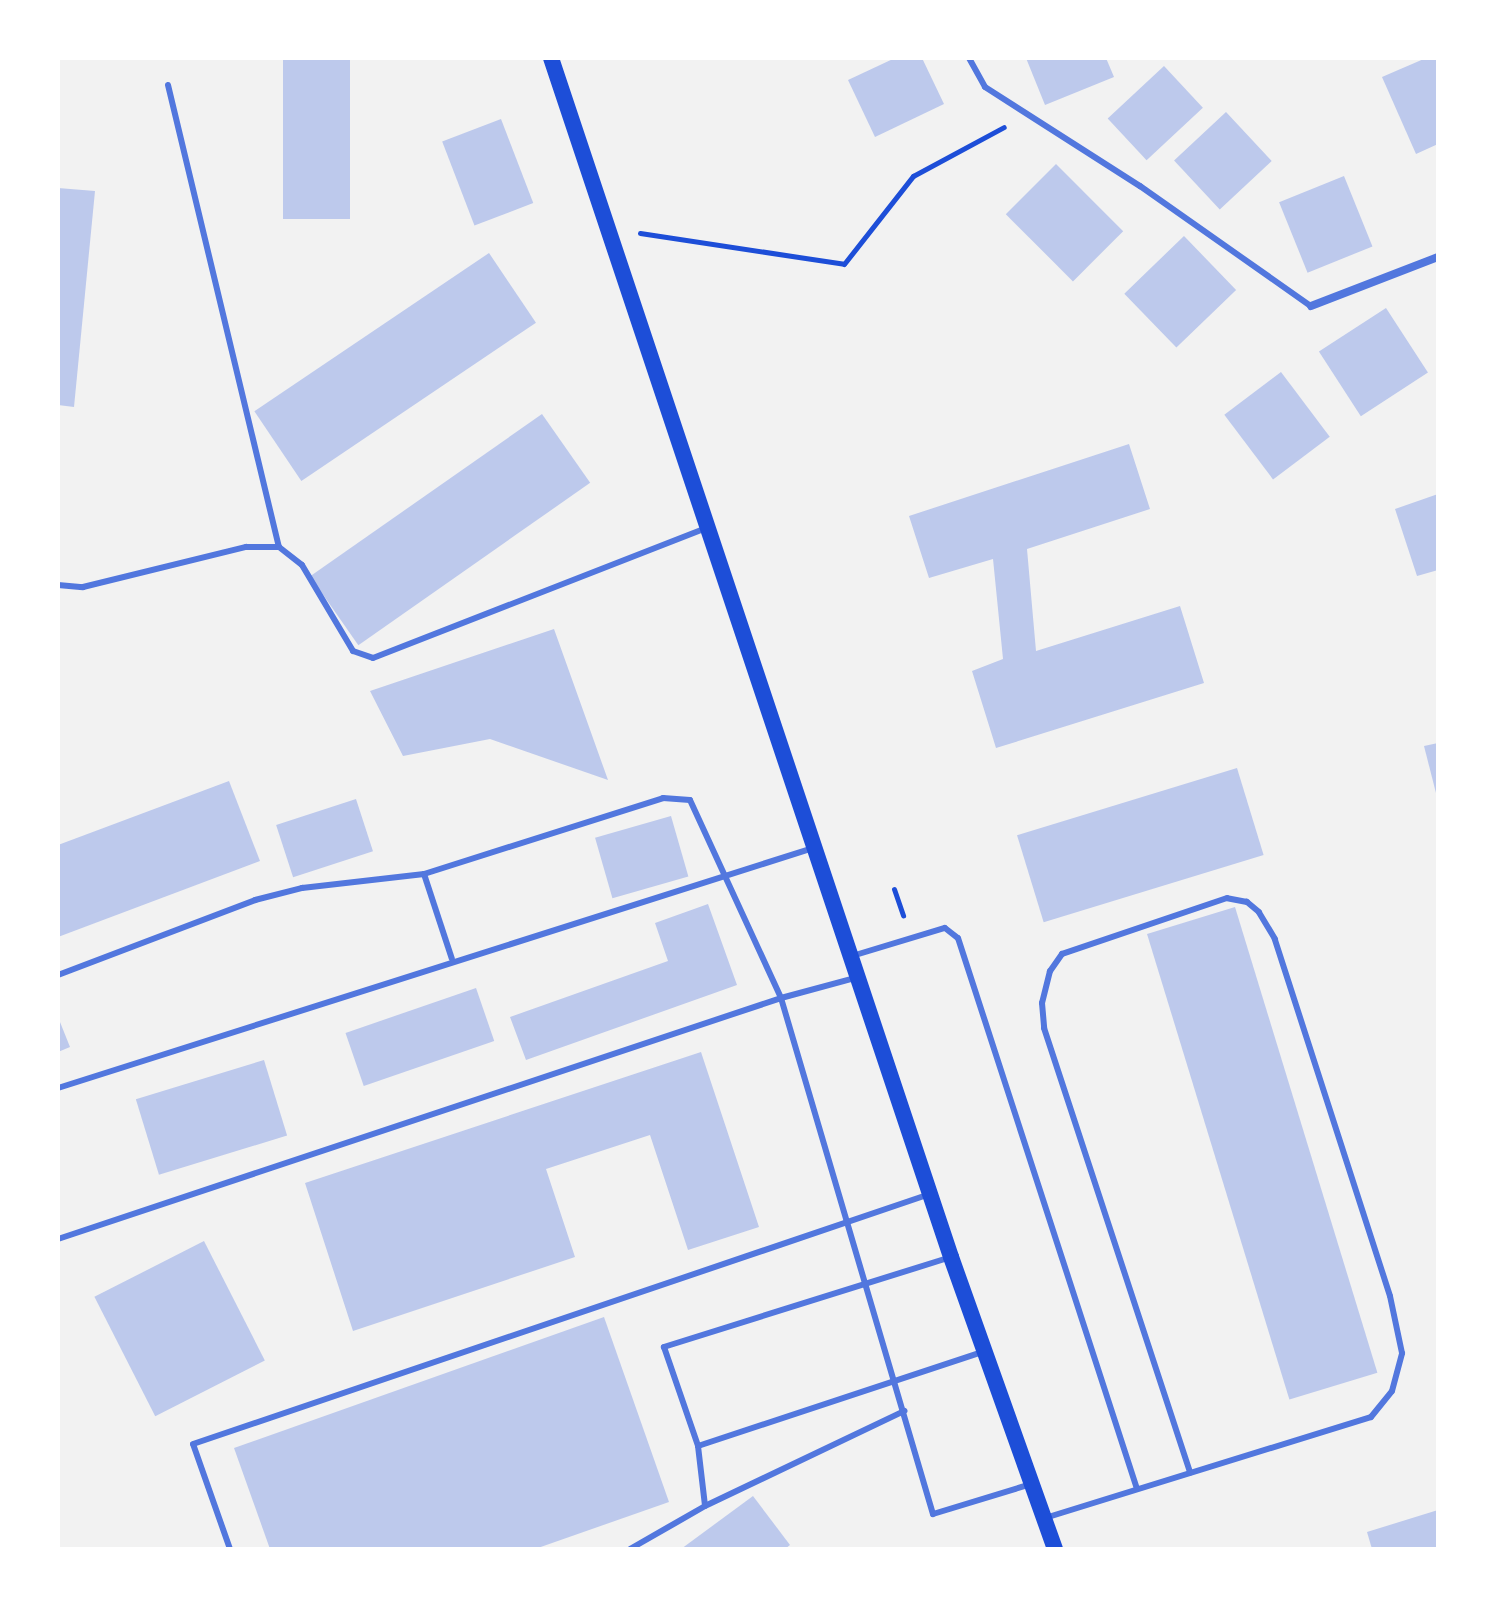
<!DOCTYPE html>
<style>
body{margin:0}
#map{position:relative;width:1496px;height:1607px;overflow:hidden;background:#f2f2f2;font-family:"DejaVu Sans",sans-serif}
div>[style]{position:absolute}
.building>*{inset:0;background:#bdc9ec;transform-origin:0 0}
.path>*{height:5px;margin:-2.5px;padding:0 2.5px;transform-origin:2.5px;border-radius:2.5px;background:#1d4ed8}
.service>*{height:6px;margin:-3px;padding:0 3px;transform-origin:3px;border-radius:3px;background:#5277de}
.minor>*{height:8px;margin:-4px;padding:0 4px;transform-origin:4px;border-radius:4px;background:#5277de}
.secondary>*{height:16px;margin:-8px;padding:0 8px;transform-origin:8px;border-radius:8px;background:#1d4ed8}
span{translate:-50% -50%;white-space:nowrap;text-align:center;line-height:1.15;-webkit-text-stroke:8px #fff;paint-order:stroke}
.frame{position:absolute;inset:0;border:60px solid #fff;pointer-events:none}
</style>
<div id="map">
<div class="building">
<div style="left:283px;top:58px;width:67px;height:161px"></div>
<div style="clip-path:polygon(895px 58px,922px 58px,944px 104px,875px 137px,848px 80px)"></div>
<div style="clip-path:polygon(1026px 58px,1106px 58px,1114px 77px,1045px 105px)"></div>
<div style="clip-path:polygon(1426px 58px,1438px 58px,1438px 144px,1416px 154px,1382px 77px)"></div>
<div style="left:1164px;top:66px;width:57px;height:77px;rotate:47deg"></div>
<div style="left:1226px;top:112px;width:67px;height:71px;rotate:47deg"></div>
<div style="left:501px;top:119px;width:90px;height:63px;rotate:69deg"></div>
<div style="left:1056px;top:164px;width:95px;height:71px;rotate:45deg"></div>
<div style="left:1344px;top:176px;width:76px;height:70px;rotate:68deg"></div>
<div style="clip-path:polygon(58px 188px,95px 191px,74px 407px,58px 405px)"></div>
<div style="left:1184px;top:236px;width:75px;height:83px;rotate:46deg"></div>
<div style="left:489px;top:253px;width:84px;height:283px;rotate:56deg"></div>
<div style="left:1386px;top:308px;width:77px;height:80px;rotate:57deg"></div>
<div style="left:1281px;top:372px;width:81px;height:71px;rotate:53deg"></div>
<div style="left:542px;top:414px;width:84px;height:283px;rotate:55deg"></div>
<div style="clip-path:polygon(1129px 444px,1150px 509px,1027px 549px,1036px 651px,1180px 606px,1204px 683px,996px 748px,972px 671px,1003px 659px,993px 559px,929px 578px,909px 516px)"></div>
<div style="clip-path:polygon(1438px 494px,1438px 570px,1417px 576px,1395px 509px)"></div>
<div style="clip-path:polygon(554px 629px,608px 780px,490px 739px,403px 756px,370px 691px)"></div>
<div style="clip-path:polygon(1438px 743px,1438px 797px,1437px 797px,1424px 746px)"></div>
<div style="left:1237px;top:768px;width:91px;height:230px;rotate:73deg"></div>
<div style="clip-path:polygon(229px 781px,260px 861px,58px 937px,58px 845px)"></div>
<div style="left:356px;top:799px;width:55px;height:84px;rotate:72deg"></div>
<div style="left:671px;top:816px;width:63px;height:79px;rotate:74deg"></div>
<div style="clip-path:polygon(708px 904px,737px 985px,526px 1060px,510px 1017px,668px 961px,655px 923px)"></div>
<div style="left:1235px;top:907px;width:487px;height:92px;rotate:73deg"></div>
<div style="left:476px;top:988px;width:56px;height:138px;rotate:71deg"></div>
<div style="clip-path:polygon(58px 1017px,70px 1047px,58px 1052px)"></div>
<div style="clip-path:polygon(701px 1052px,759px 1227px,688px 1250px,650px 1135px,546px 1169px,575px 1257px,353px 1331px,305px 1183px)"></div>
<div style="left:264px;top:1060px;width:79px;height:134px;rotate:73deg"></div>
<div style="left:204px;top:1241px;width:134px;height:123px;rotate:63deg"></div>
<div style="clip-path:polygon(604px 1317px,669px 1502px,535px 1549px,270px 1549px,234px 1448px)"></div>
<div style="clip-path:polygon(753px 1496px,790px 1545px,785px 1549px,681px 1549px)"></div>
<div style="clip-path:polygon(1438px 1510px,1438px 1549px,1372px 1549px,1367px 1532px)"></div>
</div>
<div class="path">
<div style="left:640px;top:233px;width:206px;rotate:8.6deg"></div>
<div style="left:844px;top:264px;width:112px;rotate:-51.9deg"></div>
<div style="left:913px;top:176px;width:103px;rotate:-28.3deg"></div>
<div style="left:894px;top:889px;width:28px;rotate:71deg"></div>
</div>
<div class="service">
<div style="left:969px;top:58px;width:33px;rotate:61deg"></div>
<div style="left:985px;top:87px;width:184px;rotate:32.6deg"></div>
<div style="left:1140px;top:186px;width:209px;rotate:35.1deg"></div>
<div style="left:168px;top:85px;width:475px;rotate:76.5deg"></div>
<div style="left:58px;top:585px;width:25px;rotate:5deg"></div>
<div style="left:83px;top:587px;width:168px;rotate:-13.8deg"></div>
<div style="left:246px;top:547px;width:33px"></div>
<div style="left:279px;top:547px;width:29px;rotate:38deg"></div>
<div style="left:302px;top:565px;width:100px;rotate:59.3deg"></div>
<div style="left:353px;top:651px;width:21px;rotate:19deg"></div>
<div style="left:373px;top:658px;width:357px;rotate:-21.3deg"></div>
<div style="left:424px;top:874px;width:251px;rotate:-17.6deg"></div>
<div style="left:663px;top:798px;width:27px;rotate:4deg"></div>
<div style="left:690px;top:800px;width:218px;rotate:65.3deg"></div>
<div style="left:781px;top:998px;width:538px;rotate:73.59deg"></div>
<div style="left:933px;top:1514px;width:102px;rotate:-17deg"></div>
<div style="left:852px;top:956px;width:97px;rotate:-16.8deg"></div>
<div style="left:945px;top:928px;width:16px;rotate:38deg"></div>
<div style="left:958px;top:938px;width:579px;rotate:72deg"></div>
<div style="left:58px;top:975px;width:211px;rotate:-20.8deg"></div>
<div style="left:255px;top:900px;width:49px;rotate:-14.3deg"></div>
<div style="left:302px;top:888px;width:123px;rotate:-6.5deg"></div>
<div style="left:424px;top:874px;width:89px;rotate:71.8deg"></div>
<div style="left:58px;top:1088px;width:792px;rotate:-17.63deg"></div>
<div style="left:58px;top:1239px;width:762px;rotate:-18.43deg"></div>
<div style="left:781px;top:998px;width:77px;rotate:-15.1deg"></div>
<div style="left:951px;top:1257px;width:301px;rotate:162.6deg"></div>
<div style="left:664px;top:1347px;width:105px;rotate:71deg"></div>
<div style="left:698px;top:1446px;width:299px;rotate:-18.3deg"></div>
<div style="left:698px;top:1446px;width:60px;rotate:83.3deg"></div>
<div style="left:1045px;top:1518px;width:341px;rotate:-17.2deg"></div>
<div style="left:1371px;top:1417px;width:33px;rotate:-51deg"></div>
<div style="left:1392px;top:1391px;width:39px;rotate:-75deg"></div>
<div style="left:1402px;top:1353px;width:58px;rotate:-101.9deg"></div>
<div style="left:1390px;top:1296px;width:375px;rotate:-107.9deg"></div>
<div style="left:1275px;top:939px;width:31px;rotate:-121deg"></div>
<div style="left:1259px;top:912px;width:16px;rotate:-140deg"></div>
<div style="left:1247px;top:902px;width:20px;rotate:-169deg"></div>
<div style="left:1227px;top:898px;width:174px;rotate:161.3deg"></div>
<div style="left:1062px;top:954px;width:21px;rotate:125deg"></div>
<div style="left:1050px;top:971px;width:33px;rotate:104deg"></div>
<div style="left:1042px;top:1003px;width:25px;rotate:85deg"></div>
<div style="left:1044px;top:1028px;width:468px;rotate:71.8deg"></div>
<div style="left:230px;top:1549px;width:111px;rotate:-109.4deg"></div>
<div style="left:193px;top:1444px;width:775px;rotate:-18.74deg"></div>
<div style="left:630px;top:1549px;width:86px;rotate:-29.8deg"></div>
<div style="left:705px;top:1506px;width:221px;rotate:-25.5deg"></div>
</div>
<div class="minor">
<div style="left:1311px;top:306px;width:136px;rotate:-21.1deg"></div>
</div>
<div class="secondary">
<div style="left:551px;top:58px;width:1264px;rotate:71.55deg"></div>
<div style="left:951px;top:1257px;width:310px;rotate:70.4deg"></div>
</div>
<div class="frame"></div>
</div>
